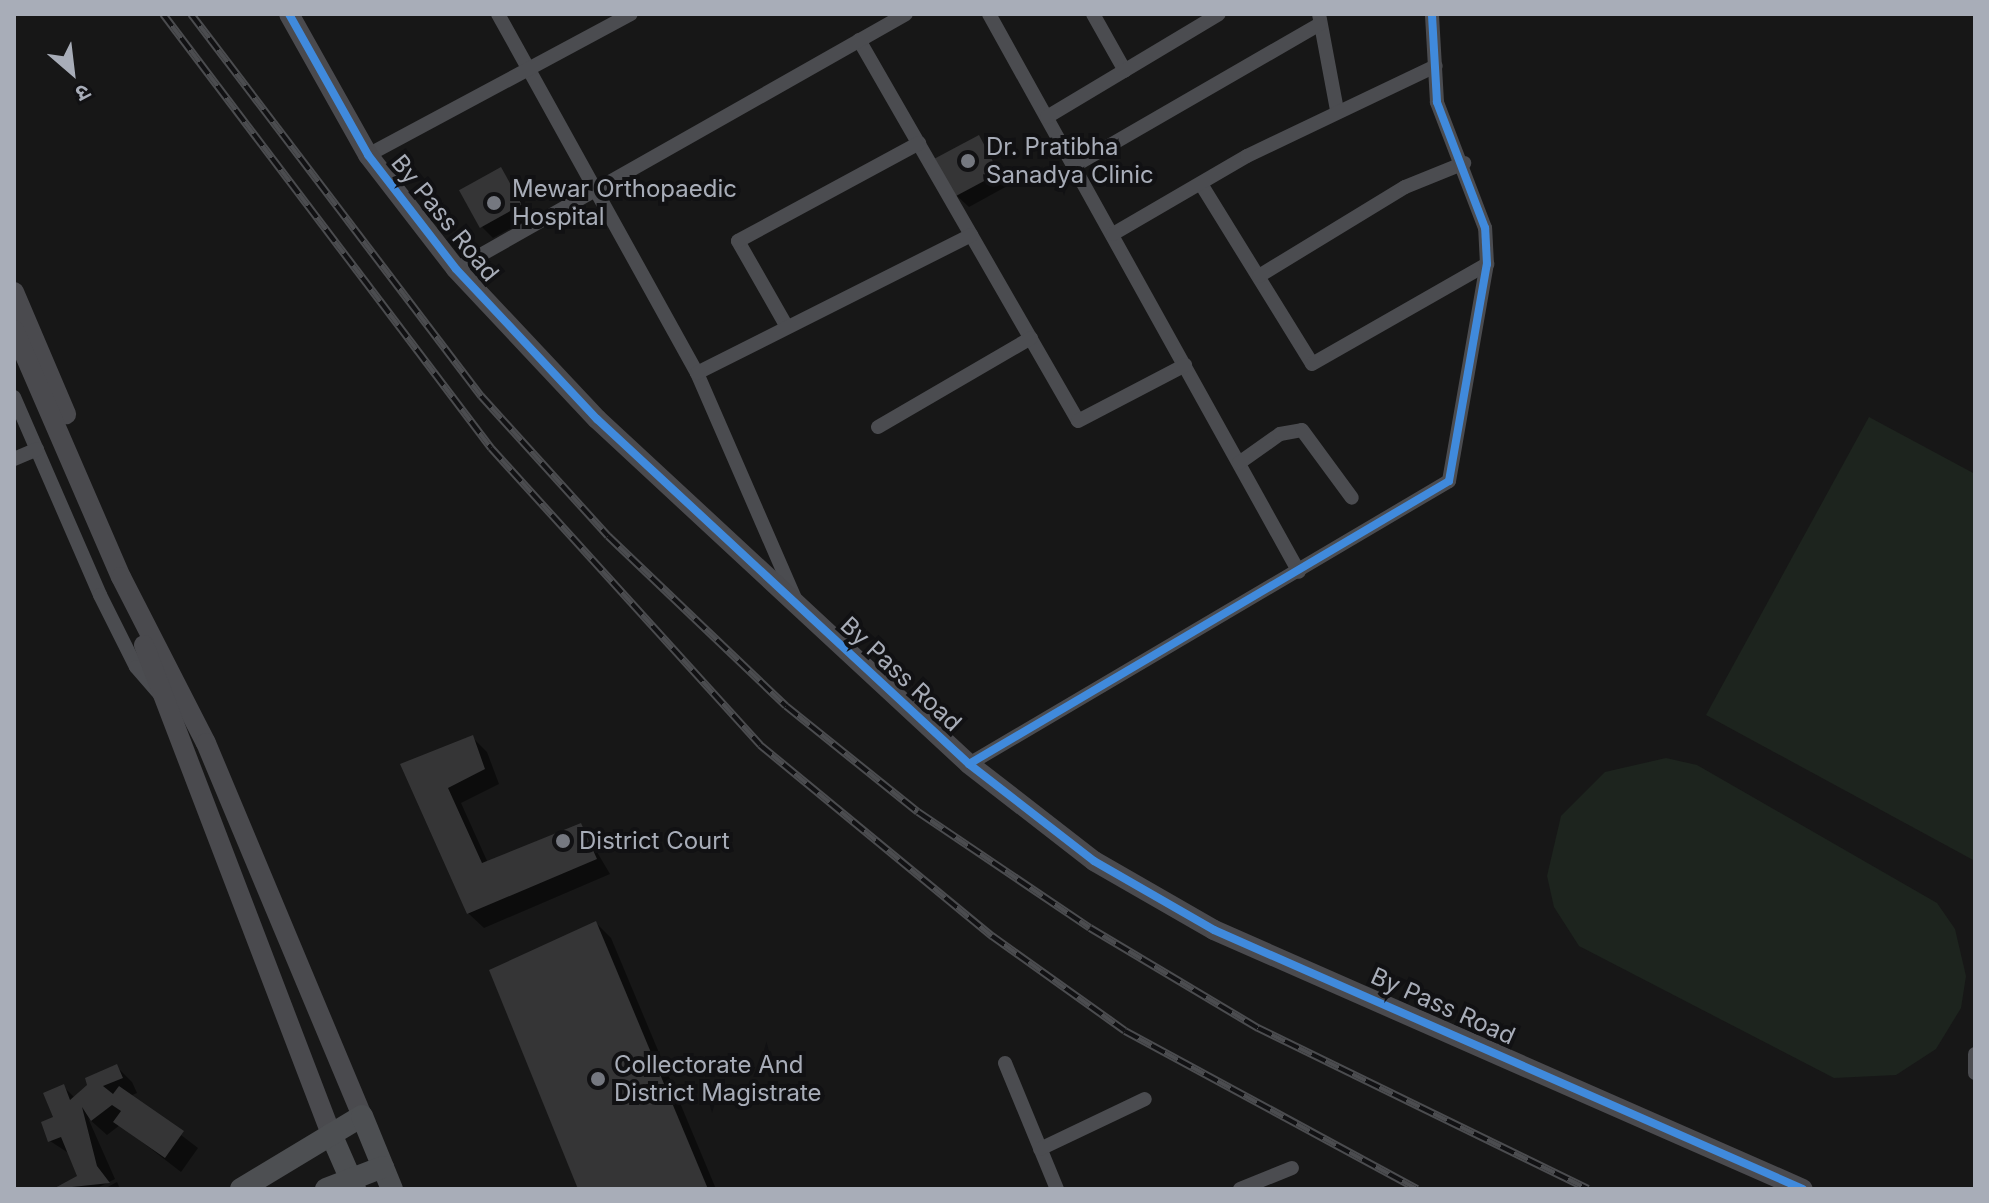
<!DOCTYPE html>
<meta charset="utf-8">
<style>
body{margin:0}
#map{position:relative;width:1989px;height:1203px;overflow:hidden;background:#171717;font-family:Inter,"Noto Sans Devanagari",sans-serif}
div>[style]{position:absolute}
.green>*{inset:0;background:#1d241e}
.shadow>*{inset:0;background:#0007}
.building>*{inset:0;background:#353536;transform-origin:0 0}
.street>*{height:14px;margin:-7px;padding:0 7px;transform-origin:7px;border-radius:7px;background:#4b4c50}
.secondary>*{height:20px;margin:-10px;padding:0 10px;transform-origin:10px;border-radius:10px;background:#4a4a4e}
.primary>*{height:22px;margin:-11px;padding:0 11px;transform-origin:11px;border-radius:11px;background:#4d4f52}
.rail>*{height:8px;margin-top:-4px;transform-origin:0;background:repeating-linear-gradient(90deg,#111113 0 15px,#4b4c4f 0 30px);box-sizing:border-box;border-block:2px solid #4b4c4f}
.cycleway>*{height:8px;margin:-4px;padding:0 4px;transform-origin:4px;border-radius:4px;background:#408adc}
.dots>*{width:22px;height:22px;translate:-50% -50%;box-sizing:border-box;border:4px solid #111113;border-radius:50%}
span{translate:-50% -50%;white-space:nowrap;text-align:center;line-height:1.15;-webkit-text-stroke:8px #111113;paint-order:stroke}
.poi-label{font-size:24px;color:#a8adb8}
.left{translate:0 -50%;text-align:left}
.street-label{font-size:24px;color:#a8adb8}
.frame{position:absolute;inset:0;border:16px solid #a8adb8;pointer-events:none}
.north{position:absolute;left:32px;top:32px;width:80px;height:80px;-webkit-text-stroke:6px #111113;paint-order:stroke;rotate:152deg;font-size:22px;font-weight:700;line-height:32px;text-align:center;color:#a8adb8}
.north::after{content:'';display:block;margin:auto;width:28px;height:36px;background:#a8adb8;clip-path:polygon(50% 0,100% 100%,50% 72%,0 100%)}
</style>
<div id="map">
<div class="green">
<div style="clip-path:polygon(1869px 417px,1975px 474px,1975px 861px,1706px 715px)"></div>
<div style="clip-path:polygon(1666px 758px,1697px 765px,1937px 903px,1955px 929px,1966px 976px,1961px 1008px,1936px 1049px,1896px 1075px,1834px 1078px,1579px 946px,1554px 907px,1547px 876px,1561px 816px,1605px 772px)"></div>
</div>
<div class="shadow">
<div style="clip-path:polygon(978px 138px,1009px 185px,969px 207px,957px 196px)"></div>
<div style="clip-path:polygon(500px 169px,532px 217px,493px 238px,482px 227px)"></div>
<div style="clip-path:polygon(472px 737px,487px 752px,499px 784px,461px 803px,488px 863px,581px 825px,610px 874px,484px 928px,468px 913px,403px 765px)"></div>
<div style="clip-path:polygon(596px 923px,611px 938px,716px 1189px,580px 1189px)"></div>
<div style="clip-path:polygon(117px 1067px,132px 1082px,137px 1093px,130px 1096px,198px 1148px,181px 1172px,120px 1125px,107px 1135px,88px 1118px,115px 1179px,95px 1189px,57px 1189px,80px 1177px,70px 1154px,50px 1141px,64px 1087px,75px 1098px)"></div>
<div style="clip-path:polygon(117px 1182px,120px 1189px,104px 1189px)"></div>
</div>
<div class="building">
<div style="left:979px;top:135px;width:43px;height:50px;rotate:62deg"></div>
<div style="left:501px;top:167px;width:43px;height:48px;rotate:61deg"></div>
<div style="clip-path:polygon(473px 735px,485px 769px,448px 788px,482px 863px,581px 823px,597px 859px,467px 914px,400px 764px)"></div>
<div style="clip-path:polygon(596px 921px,708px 1189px,578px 1189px,489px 970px)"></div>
<div style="clip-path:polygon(117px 1064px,123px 1078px,103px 1086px,113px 1094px,119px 1086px,184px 1131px,165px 1158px,113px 1122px,121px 1111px,112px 1105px,91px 1121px,82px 1107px,97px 1166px,110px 1183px,53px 1189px,77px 1176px,61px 1137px,48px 1142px,41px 1122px,53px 1117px,43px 1093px,64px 1084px,70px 1100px,87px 1085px,85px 1078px)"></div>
</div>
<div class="street">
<div style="left:498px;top:14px;width:410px;rotate:61deg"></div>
<div style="left:697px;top:373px;width:249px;rotate:66.5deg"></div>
<div style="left:989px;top:14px;width:638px;rotate:60.95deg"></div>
<div style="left:1093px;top:14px;width:65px;rotate:60.7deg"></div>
<div style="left:1319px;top:14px;width:98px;rotate:79.4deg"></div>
<div style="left:859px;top:40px;width:439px;rotate:60.1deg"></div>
<div style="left:1078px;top:421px;width:121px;rotate:-27.6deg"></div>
<div style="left:1047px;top:117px;width:200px;rotate:-30.9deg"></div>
<div style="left:368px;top:155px;width:298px;rotate:-28.2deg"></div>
<div style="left:1074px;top:166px;width:284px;rotate:-30deg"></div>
<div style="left:1201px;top:184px;width:211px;rotate:58.3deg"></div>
<div style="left:1312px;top:364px;width:202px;rotate:-29.7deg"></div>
<div style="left:1113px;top:234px;width:155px;rotate:-30.2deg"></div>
<div style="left:1247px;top:156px;width:209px;rotate:-25.5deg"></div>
<div style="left:456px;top:269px;width:517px;rotate:-29.54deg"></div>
<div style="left:1259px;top:276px;width:171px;rotate:-31.4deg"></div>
<div style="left:1405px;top:187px;width:64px;rotate:-22.1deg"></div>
<div style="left:787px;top:327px;width:99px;rotate:-119.7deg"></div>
<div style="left:738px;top:241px;width:206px;rotate:-28.4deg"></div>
<div style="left:697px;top:373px;width:307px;rotate:-26.7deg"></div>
<div style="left:14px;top:397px;width:216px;rotate:66.5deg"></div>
<div style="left:100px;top:595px;width:80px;rotate:63.4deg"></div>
<div style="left:136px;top:667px;width:38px;rotate:49deg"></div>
<div style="left:878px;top:427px;width:177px;rotate:-30.2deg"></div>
<div style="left:14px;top:459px;width:25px;rotate:-23deg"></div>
<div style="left:1239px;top:463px;width:50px;rotate:-35.3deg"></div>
<div style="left:1280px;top:434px;width:22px;rotate:-10deg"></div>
<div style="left:1302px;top:430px;width:84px;rotate:53.7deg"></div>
<div style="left:969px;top:764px;width:557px;rotate:-30.52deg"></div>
<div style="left:1449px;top:481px;width:220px;rotate:-80.1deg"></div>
<div style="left:1487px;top:264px;width:36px;rotate:-93deg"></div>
<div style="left:1485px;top:228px;width:135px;rotate:-110.9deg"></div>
<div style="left:1437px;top:102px;width:88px;rotate:-93.3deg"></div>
<div style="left:1975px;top:1054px;width:19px;rotate:90deg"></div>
<div style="left:1005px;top:1063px;width:136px;rotate:67.6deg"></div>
<div style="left:1040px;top:1149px;width:116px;rotate:-25.5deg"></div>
<div style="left:1240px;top:1189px;width:56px;rotate:-22deg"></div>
</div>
<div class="secondary">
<div style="left:289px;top:14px;width:162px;rotate:60.7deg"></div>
<div style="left:368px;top:155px;width:144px;rotate:52.3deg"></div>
<div style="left:456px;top:269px;width:206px;rotate:46.8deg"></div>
<div style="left:597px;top:419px;width:507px;rotate:42.84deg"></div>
<div style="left:969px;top:764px;width:158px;rotate:37.8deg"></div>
<div style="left:1094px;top:861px;width:138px;rotate:29.9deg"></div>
<div style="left:1214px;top:930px;width:643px;rotate:23.74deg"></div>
<div style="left:14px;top:292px;width:133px;rotate:66.9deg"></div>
<div style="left:14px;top:330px;width:269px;rotate:66.6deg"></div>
<div style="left:121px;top:577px;width:186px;rotate:62.9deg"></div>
<div style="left:206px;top:743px;width:404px;rotate:67.3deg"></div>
<div style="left:144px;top:645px;width:524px;rotate:69.07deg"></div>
</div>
<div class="primary">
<div style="left:331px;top:1134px;width:60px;rotate:66.4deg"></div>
<div style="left:241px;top:1189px;width:141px;rotate:-31.1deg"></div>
<div style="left:362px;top:1116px;width:79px;rotate:67.7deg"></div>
<div style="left:326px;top:1189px;width:61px;rotate:-21.1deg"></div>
</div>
<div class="rail">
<div style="left:163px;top:14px;width:544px;rotate:52.92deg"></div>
<div style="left:491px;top:448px;width:401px;rotate:47.8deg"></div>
<div style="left:760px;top:745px;width:301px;rotate:39.5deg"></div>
<div style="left:992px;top:936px;width:163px;rotate:35.5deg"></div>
<div style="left:1125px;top:1031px;width:332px;rotate:28.4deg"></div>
<div style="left:191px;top:14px;width:480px;rotate:52.8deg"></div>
<div style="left:481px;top:396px;width:189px;rotate:47.8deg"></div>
<div style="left:608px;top:536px;width:246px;rotate:43.7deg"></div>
<div style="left:786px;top:706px;width:169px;rotate:38.8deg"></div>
<div style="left:918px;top:812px;width:207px;rotate:34deg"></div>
<div style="left:1090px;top:928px;width:196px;rotate:30.8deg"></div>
<div style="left:1258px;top:1028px;width:367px;rotate:26deg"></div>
</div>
<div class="cycleway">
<div style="left:289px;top:14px;width:162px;rotate:60.7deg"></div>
<div style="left:368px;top:155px;width:144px;rotate:52.3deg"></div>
<div style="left:456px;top:269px;width:206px;rotate:46.8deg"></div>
<div style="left:597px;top:419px;width:507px;rotate:42.84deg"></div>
<div style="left:969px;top:764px;width:158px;rotate:37.8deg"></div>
<div style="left:1094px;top:861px;width:138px;rotate:29.9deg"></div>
<div style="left:1214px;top:930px;width:643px;rotate:23.74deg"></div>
<div style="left:969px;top:764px;width:557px;rotate:-30.52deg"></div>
<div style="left:1449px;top:481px;width:220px;rotate:-80.1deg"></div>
<div style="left:1487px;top:264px;width:36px;rotate:-93deg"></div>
<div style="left:1485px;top:228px;width:135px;rotate:-110.9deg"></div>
<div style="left:1437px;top:102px;width:88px;rotate:-93.3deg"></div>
</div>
<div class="dots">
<div style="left:968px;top:161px;background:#757880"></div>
<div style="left:494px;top:203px;background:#757880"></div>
<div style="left:563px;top:841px;background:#757880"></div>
<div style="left:598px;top:1079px;background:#757880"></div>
</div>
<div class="poi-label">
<span class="left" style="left:986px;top:161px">Dr. Pratibha<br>Sanadya Clinic</span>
<span class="left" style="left:512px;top:203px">Mewar Orthopaedic<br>Hospital</span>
<span class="left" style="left:579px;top:841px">District Court</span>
<span class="left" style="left:614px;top:1079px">Collectorate And<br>District Magistrate</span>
</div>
<div class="street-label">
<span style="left:445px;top:218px;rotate:51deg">By Pass Road</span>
<span style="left:901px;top:674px;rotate:43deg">By Pass Road</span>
<span style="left:1443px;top:1006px;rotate:24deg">By Pass Road</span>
</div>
<div class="frame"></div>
<div class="north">उ</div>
</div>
